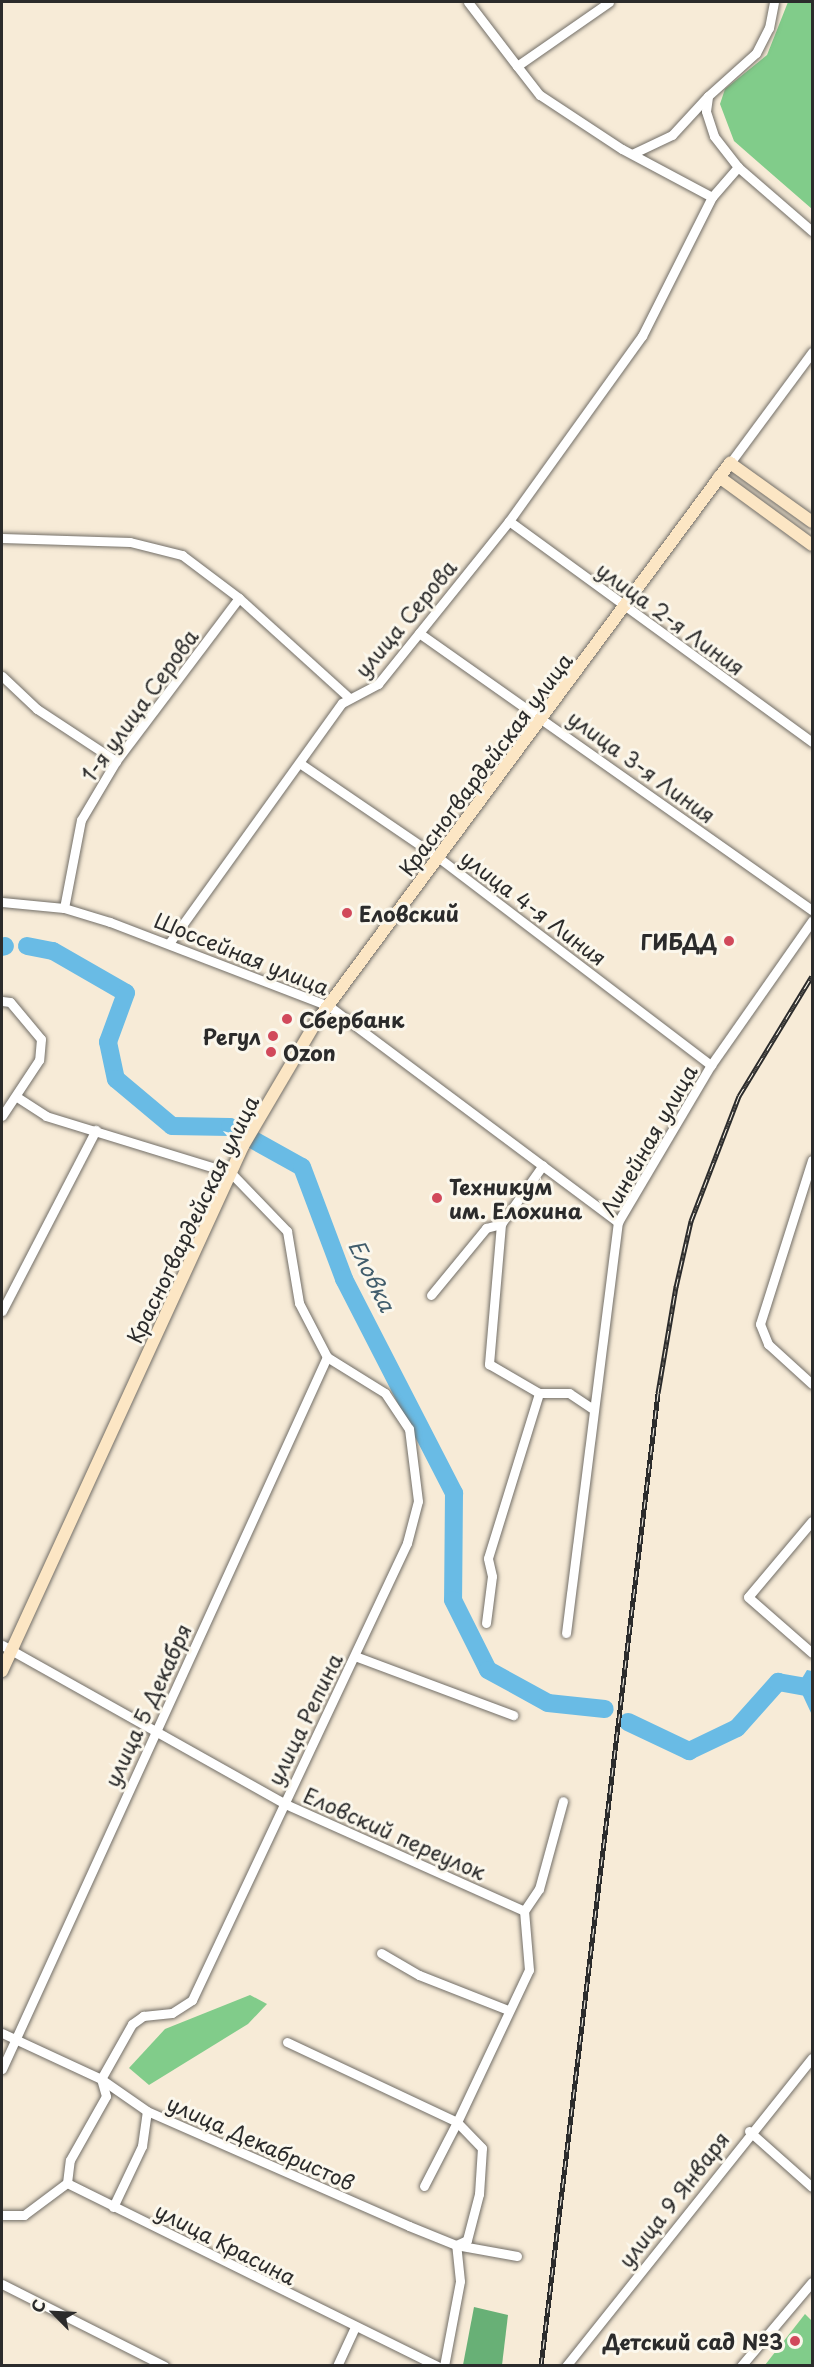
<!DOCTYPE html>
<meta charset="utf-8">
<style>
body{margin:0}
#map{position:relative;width:814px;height:2367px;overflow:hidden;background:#f7ebd7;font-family:"Playpen Sans",sans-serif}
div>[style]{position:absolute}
.green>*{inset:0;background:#81cc8a}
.forest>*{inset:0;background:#68b076}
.water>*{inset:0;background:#69bbe5}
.river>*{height:18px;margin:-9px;padding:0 9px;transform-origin:9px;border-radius:9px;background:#69bbe5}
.roads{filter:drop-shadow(0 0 2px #726e67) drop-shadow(0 0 2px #726e67)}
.street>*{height:9px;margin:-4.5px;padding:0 4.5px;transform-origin:4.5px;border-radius:4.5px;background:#fff}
.secondary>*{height:12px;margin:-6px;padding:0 6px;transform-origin:6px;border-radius:6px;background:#fce6c4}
.rail>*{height:5px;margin-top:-2.5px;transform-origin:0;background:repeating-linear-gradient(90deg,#fbf7ec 0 9px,#2b2b2b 0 18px);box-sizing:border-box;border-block:2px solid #2b2b2b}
.dots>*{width:16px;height:16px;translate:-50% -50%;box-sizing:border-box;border:3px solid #fbf7ec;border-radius:50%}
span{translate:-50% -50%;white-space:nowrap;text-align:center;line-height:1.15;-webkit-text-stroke:6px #fbf7ec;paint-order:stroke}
.street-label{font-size:21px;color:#2b2b2b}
.poi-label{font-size:21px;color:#2b2b2b;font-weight:700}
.left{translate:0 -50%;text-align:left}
.right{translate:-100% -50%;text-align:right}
.water-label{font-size:22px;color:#415d6c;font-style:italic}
.frame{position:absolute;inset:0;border:3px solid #2b2b2b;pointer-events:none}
.north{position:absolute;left:24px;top:2283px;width:60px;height:60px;-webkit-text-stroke:4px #fbf7ec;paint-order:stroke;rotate:294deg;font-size:16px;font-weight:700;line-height:24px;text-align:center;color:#2b2b2b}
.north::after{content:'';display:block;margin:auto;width:21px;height:27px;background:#2b2b2b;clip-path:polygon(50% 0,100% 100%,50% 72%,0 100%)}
</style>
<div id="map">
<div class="green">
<div style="clip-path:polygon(788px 2px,812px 2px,812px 209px,734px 141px,720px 104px,725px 89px,767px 55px)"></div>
<div style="clip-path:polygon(250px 1995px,267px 2004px,248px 2024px,149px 2085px,129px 2068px,165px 2029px)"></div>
<div style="clip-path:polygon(805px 2314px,812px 2321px,812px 2365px,765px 2365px)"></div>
</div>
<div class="forest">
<div style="clip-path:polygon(474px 2307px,508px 2315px,502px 2365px,463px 2365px)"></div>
</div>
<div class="water">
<div style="clip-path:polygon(807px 1670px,812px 1671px,812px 1715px,798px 1685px)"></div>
</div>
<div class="river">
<div style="left:27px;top:946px;width:26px;rotate:11deg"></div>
<div style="left:53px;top:951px;width:84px;rotate:29.9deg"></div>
<div style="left:126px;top:993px;width:52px;rotate:110.2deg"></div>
<div style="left:108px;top:1042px;width:38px;rotate:78deg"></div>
<div style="left:116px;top:1079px;width:73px;rotate:40deg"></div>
<div style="left:172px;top:1126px;width:58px;rotate:1deg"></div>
<div style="left:230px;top:1127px;width:82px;rotate:29.1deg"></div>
<div style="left:302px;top:1167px;width:120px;rotate:69.4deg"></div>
<div style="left:344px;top:1279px;width:241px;rotate:62.8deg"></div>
<div style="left:454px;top:1493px;width:107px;rotate:90.5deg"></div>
<div style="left:453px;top:1600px;width:78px;rotate:63.4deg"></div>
<div style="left:488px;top:1670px;width:68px;rotate:28.8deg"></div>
<div style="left:548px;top:1703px;width:57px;rotate:6deg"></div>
<div style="left:2px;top:947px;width:3px;rotate:-18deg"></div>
<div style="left:628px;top:1722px;width:68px;rotate:25.4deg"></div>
<div style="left:689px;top:1751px;width:53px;rotate:-25.6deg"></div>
<div style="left:737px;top:1728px;width:62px;rotate:-48.3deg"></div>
<div style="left:778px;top:1682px;width:35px;rotate:10deg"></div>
</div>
<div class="roads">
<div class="street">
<div style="left:468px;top:2px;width:81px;rotate:52.6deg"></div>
<div style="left:517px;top:66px;width:112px;rotate:-34.8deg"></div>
<div style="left:517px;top:66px;width:37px;rotate:52deg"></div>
<div style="left:540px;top:95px;width:98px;rotate:33.4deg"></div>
<div style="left:622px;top:149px;width:102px;rotate:28.1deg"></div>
<div style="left:634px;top:153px;width:42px;rotate:-25.3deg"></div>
<div style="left:672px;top:135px;width:53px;rotate:-47.3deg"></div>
<div style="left:738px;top:167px;width:98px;rotate:40.9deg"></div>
<div style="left:730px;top:463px;width:138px;rotate:-53.5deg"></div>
<div style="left:509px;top:521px;width:375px;rotate:36.1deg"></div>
<div style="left:2px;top:538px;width:128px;rotate:1.8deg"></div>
<div style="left:130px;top:542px;width:54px;rotate:14deg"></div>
<div style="left:182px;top:555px;width:71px;rotate:37deg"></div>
<div style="left:239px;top:598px;width:147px;rotate:42.2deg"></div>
<div style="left:419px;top:633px;width:481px;rotate:35.2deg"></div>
<div style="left:2px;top:676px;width:48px;rotate:43.3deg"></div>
<div style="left:37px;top:709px;width:95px;rotate:33.4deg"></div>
<div style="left:301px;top:764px;width:167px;rotate:34.3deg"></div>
<div style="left:439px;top:858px;width:342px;rotate:37.3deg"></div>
<div style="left:2px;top:902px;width:62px;rotate:5.5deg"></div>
<div style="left:64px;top:908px;width:48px;rotate:16.9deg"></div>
<div style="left:110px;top:922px;width:235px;rotate:21deg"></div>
<div style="left:329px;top:1006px;width:361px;rotate:36.8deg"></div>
<div style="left:64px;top:908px;width:90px;rotate:-79.1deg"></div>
<div style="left:81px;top:820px;width:69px;rotate:-59.3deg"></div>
<div style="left:116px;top:761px;width:204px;rotate:-53deg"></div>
<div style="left:170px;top:942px;width:294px;rotate:-54.3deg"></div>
<div style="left:342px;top:703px;width:41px;rotate:-27.8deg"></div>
<div style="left:378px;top:684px;width:209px;rotate:-51.2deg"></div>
<div style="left:509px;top:521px;width:228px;rotate:-54.3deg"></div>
<div style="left:642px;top:336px;width:156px;rotate:-63.3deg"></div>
<div style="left:712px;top:197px;width:40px;rotate:-49deg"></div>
<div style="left:738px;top:167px;width:39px;rotate:-128deg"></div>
<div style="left:714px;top:136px;width:26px;rotate:-108deg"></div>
<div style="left:706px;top:111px;width:15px;rotate:-82deg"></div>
<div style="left:708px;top:96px;width:64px;rotate:-41.9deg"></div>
<div style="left:756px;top:53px;width:28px;rotate:-63deg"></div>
<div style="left:769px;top:28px;width:26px;rotate:-79deg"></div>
<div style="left:2px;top:1001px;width:8px;rotate:7deg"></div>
<div style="left:10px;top:1002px;width:48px;rotate:50deg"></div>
<div style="left:41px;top:1039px;width:21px;rotate:95deg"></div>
<div style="left:39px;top:1060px;width:67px;rotate:123.5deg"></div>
<div style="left:17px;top:1097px;width:35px;rotate:33deg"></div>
<div style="left:46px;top:1116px;width:194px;rotate:17.1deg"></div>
<div style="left:231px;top:1173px;width:81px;rotate:46deg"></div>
<div style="left:287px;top:1231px;width:73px;rotate:80.5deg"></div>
<div style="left:299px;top:1303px;width:61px;rotate:62.6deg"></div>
<div style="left:812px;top:1160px;width:172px;rotate:107.6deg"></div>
<div style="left:760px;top:1324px;width:22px;rotate:68deg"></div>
<div style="left:768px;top:1344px;width:59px;rotate:42.3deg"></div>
<div style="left:501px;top:1224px;width:141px;rotate:94.9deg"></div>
<div style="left:489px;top:1364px;width:58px;rotate:30.1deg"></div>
<div style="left:539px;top:1393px;width:30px"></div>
<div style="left:569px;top:1393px;width:27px;rotate:34deg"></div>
<div style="left:431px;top:1295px;width:87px;rotate:-50.6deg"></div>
<div style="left:486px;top:1228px;width:16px;rotate:-15deg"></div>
<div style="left:501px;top:1224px;width:72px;rotate:-54.6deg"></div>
<div style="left:2px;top:1311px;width:204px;rotate:-62.6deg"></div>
<div style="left:812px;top:1521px;width:99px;rotate:130.1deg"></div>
<div style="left:748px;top:1597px;width:85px;rotate:41.2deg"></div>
<div style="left:486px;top:1623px;width:47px;rotate:-82.7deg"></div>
<div style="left:492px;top:1576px;width:18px;rotate:-103deg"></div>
<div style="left:488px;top:1558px;width:173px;rotate:-72.8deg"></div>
<div style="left:566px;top:1633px;width:414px;rotate:-82.8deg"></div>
<div style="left:618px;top:1222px;width:182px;rotate:-59.4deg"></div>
<div style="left:711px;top:1065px;width:176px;rotate:-55deg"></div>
<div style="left:2px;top:1645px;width:322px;rotate:29.3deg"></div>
<div style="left:283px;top:1803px;width:264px;rotate:24.1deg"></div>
<div style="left:355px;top:1656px;width:169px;rotate:20.5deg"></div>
<div style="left:381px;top:1953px;width:44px;rotate:30.1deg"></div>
<div style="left:419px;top:1975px;width:96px;rotate:21.5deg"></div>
<div style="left:2px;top:2033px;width:109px;rotate:24.9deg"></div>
<div style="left:101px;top:2079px;width:56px;rotate:34.8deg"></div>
<div style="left:147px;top:2111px;width:286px;rotate:23.7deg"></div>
<div style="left:409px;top:2226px;width:51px;rotate:22deg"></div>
<div style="left:456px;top:2245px;width:62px;rotate:10.2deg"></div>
<div style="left:287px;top:2042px;width:188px;rotate:25.2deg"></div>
<div style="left:457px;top:2122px;width:72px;rotate:117.3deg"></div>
<div style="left:2px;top:2069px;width:783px;rotate:-65.47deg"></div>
<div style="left:749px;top:2131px;width:84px;rotate:41.6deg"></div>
<div style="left:67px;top:2183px;width:23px;rotate:-83deg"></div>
<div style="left:70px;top:2160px;width:73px;rotate:-60.6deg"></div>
<div style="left:106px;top:2096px;width:18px;rotate:-106deg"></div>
<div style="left:101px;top:2079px;width:63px;rotate:-60.6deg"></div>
<div style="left:132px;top:2024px;width:14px;rotate:-36deg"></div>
<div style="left:143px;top:2016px;width:29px;rotate:-6deg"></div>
<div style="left:172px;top:2013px;width:24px;rotate:-33deg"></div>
<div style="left:192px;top:2000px;width:505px;rotate:-64.8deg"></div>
<div style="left:407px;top:1543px;width:43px;rotate:-75.3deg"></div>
<div style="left:418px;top:1501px;width:73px;rotate:-97.1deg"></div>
<div style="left:409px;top:1429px;width:43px;rotate:-123.7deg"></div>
<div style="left:385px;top:1393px;width:68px;rotate:-148.2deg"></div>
<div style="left:113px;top:2207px;width:68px;rotate:-64.6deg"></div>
<div style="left:142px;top:2146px;width:35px;rotate:-82deg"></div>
<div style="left:2px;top:2215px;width:22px"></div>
<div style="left:24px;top:2215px;width:54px;rotate:-36.7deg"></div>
<div style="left:67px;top:2183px;width:413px;rotate:26.3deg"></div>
<div style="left:2px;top:2284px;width:182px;rotate:26.8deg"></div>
<div style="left:337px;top:2366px;width:43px;rotate:-65.2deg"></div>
<div style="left:444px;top:2366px;width:86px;rotate:-79.3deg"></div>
<div style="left:460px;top:2281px;width:36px;rotate:-96deg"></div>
<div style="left:456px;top:2245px;width:12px;rotate:-24deg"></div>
<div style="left:467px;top:2240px;width:48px;rotate:-75.4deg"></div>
<div style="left:479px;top:2194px;width:46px;rotate:-86.3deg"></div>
<div style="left:482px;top:2148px;width:36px;rotate:-134deg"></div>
<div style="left:457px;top:2122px;width:168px;rotate:-64.7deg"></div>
<div style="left:529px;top:1970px;width:59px;rotate:-94.8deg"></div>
<div style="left:524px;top:1911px;width:27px;rotate:-56deg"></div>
<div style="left:539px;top:1889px;width:91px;rotate:-74.7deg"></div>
<div style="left:566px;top:2366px;width:394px;rotate:-51.4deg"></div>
<div style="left:741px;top:2366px;width:110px;rotate:-49.8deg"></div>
</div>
<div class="secondary">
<div style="left:719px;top:477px;width:115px;rotate:36.2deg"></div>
<div style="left:2px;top:1671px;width:578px;rotate:-65.34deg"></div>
<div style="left:243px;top:1146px;width:144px;rotate:-59.5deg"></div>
<div style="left:316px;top:1022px;width:696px;rotate:-53.48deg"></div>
<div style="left:730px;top:463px;width:101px;rotate:35.7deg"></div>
</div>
</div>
<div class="rail">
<div style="left:541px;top:2366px;width:980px;rotate:-83.14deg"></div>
<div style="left:658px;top:1393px;width:108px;rotate:-80.4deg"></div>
<div style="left:676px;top:1287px;width:68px;rotate:-77.2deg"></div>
<div style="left:691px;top:1221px;width:134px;rotate:-69deg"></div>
<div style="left:739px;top:1096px;width:140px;rotate:-58.7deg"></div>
</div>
<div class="dots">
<div style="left:347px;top:913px;background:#d1495b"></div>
<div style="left:729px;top:941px;background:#d1495b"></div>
<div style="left:287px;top:1019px;background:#d1495b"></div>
<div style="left:273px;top:1036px;background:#d1495b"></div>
<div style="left:271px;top:1052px;background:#d1495b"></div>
<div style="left:437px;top:1198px;background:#d1495b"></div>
<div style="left:795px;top:2341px;background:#d1495b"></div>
</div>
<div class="street-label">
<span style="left:405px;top:618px;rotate:-50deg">улица Серова</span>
<span style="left:671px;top:618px;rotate:36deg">улица 2-я Линия</span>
<span style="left:139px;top:705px;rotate:-54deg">1-я улица Серова</span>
<span style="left:485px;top:764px;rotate:-53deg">Красногвардейская улица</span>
<span style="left:642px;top:766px;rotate:36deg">улица 3-я Линия</span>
<span style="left:534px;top:907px;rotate:37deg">улица 4-я Линия</span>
<span style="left:242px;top:953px;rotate:22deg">Шоссейная улица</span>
<span style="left:648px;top:1140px;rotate:-60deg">Линейная улица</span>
<span style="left:192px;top:1219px;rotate:-64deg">Красногвардейская улица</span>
<span style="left:147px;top:1705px;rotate:-65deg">улица 5 Декабря</span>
<span style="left:304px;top:1719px;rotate:-64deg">улица Репина</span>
<span style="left:395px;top:1833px;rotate:24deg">Еловский переулок</span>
<span style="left:261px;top:2142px;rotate:24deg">улица Декабристов</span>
<span style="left:673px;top:2199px;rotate:-52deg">улица 9 Января</span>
<span style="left:226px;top:2243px;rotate:27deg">улица Красина</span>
</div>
<div class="poi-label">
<span class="left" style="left:359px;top:913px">Еловский</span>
<span class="right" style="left:717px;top:941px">ГИБДД</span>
<span class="left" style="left:299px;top:1019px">Сбербанк</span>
<span class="right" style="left:261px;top:1036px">Регул</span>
<span class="left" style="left:283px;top:1052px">Ozon</span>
<span class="left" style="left:449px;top:1198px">Техникум<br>им. Елохина</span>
<span class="right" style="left:783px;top:2341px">Детский сад №3</span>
</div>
<div class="water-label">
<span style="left:373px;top:1275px;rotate:64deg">Еловка</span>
</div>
<div class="frame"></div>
<div class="north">С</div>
</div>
